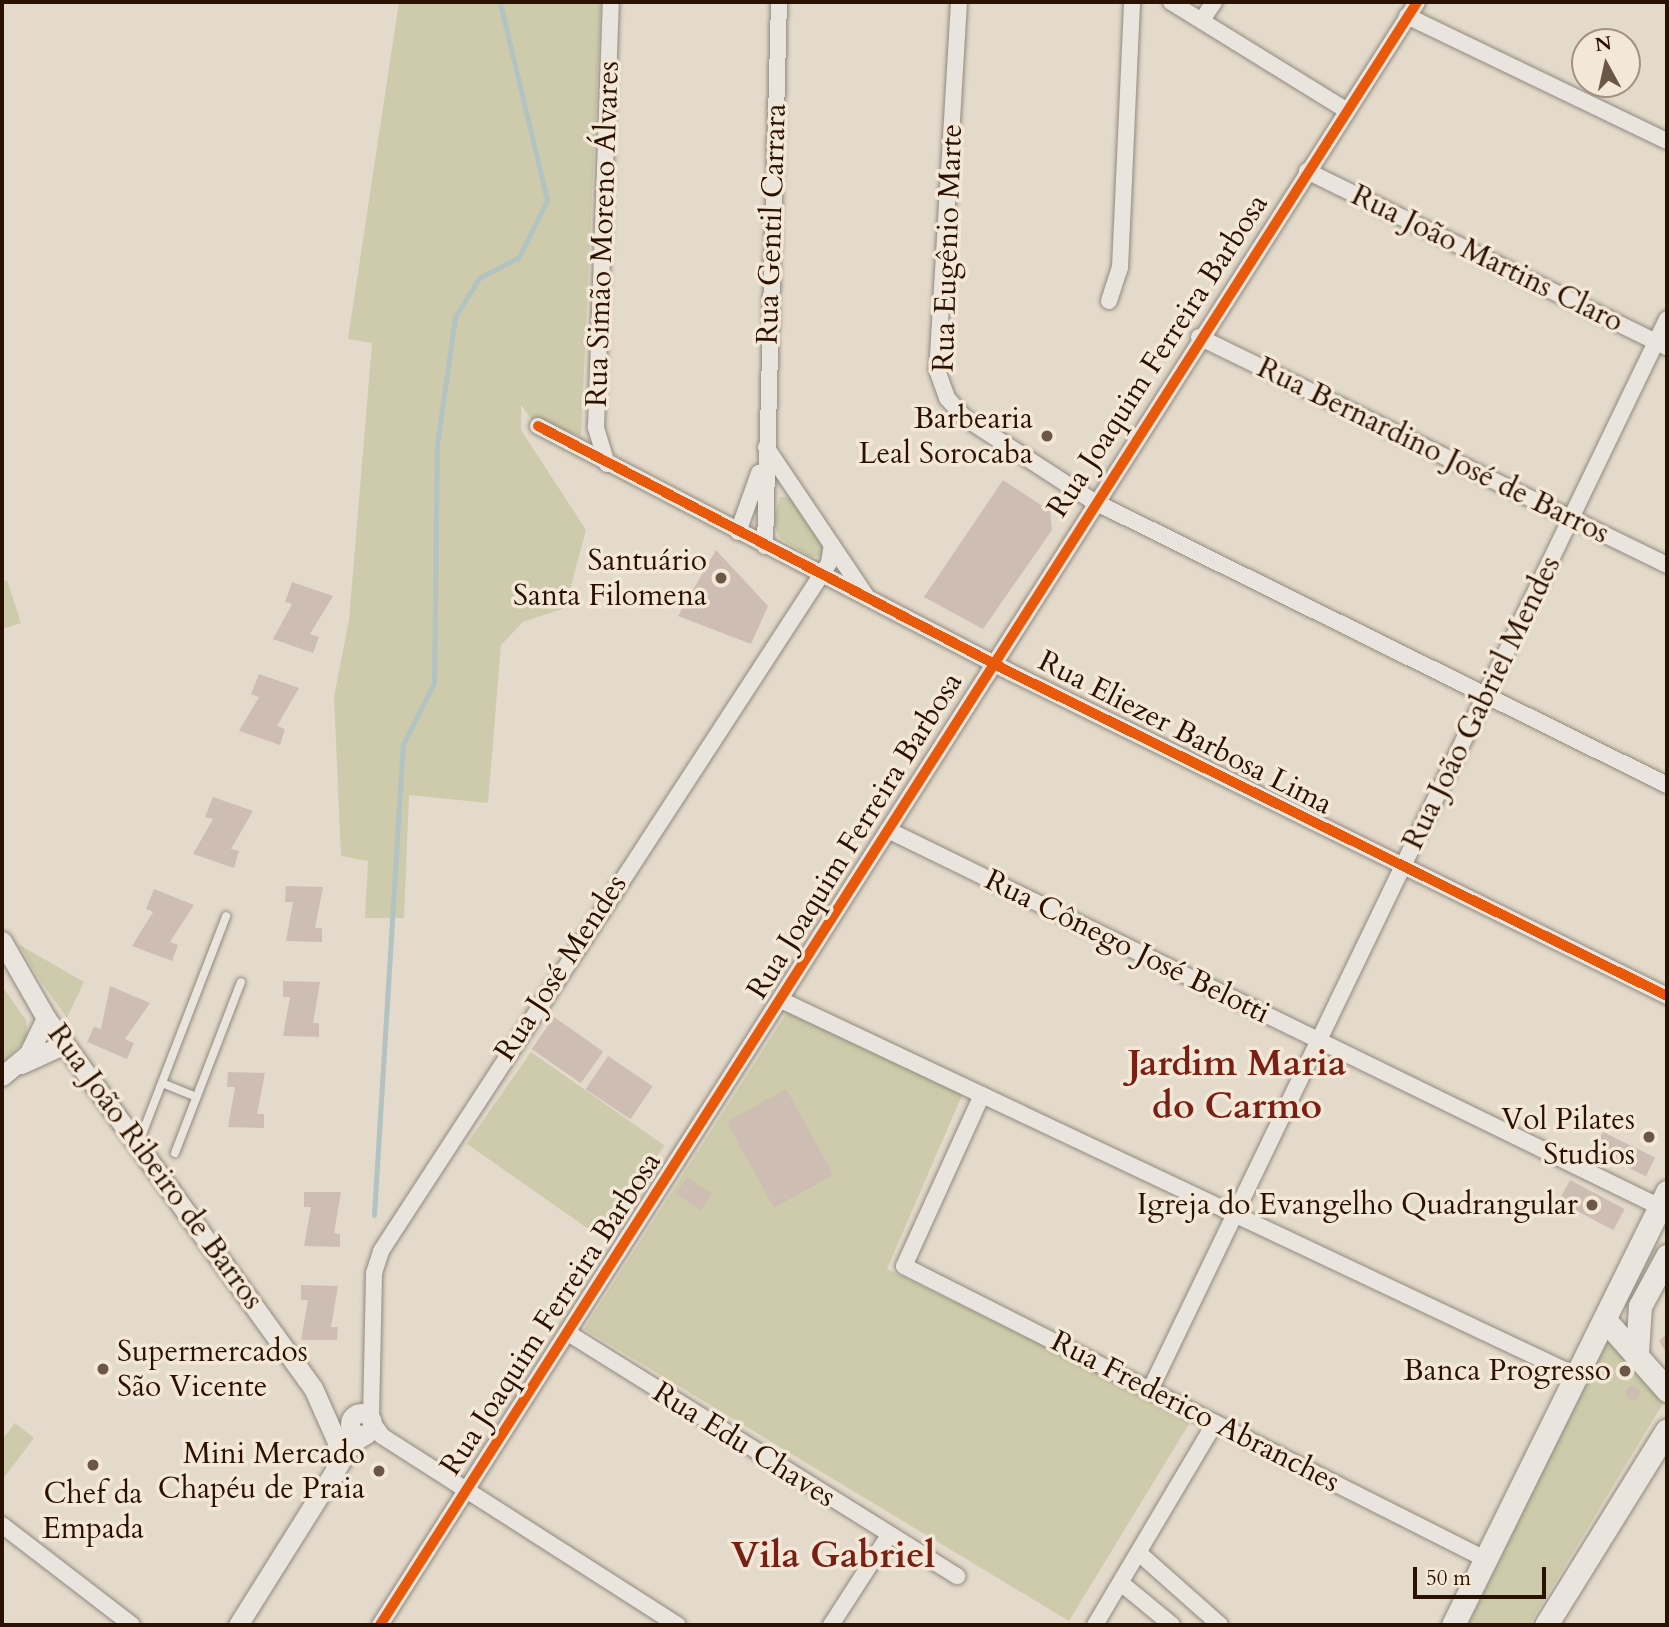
<!DOCTYPE html>
<meta charset="utf-8">
<style>
body{margin:0}
#map{position:relative;width:1669px;height:1627px;overflow:hidden;background:#e3dacb;font-family:Cardo,serif}
div>[style]{position:absolute}
.green>*{inset:0;background:#cdcbab;transform-origin:0 0}
.stream>*{height:5px;margin:-2.5px;padding:0 2.5px;transform-origin:2.5px;border-radius:2.5px;background:#b2c3c1}
.building>*{inset:0;background:#cebdb3;transform-origin:0 0}
.round{border-radius:50%}
.roads{filter:drop-shadow(0 0 2px #91897e) drop-shadow(0 0 2px #91897e)}
.service>*{height:8px;margin:-4px;padding:0 4px;transform-origin:4px;border-radius:4px;background:#e9e4dd}
.minor>*{height:16px;margin:-8px;padding:0 8px;transform-origin:8px;border-radius:8px;background:#e9e4dd}
.tertiary>*{height:19px;margin:-9.5px;padding:0 9.5px;transform-origin:9.5px;border-radius:9.5px;background:#e9e4dd}
.tertiary>.ring{margin:-9.5px;padding:0;box-sizing:content-box;background:none;border:19px solid #e9e4dd;border-radius:50%}
.secondary>*{height:23px;margin:-11.5px;padding:0 11.5px;transform-origin:11.5px;border-radius:11.5px;background:#e9e4dd}
.cycleway>*{height:10px;margin:-5px;padding:0 5px;transform-origin:5px;border-radius:5px;background:#e8590c}
.dots>*{width:19px;height:19px;translate:-50% -50%;box-sizing:border-box;border:4px solid #f3e8d7;border-radius:50%}
span{translate:-50% -50%;white-space:nowrap;text-align:center;line-height:1.15;-webkit-text-stroke:7px #f3e8d7;paint-order:stroke}
.street-label{font-size:30px;color:#2b1101}
.poi-label{font-size:30px;color:#2b1101}
.right{translate:-100% -50%;text-align:right}
.left{translate:0 -50%;text-align:left}
.district-label{font-size:37px;color:#7a1f14;font-weight:700}
.frame{position:absolute;inset:0;border:4px solid #2b1101;pointer-events:none}
.north{position:absolute;left:1571px;top:28px;width:70px;height:70px;box-sizing:border-box;background:#f3e8d7;border:2px solid #a39281;border-radius:50%;rotate:352deg;font-size:19px;font-weight:700;line-height:28px;text-align:center;color:#2b1101}
.north::after{content:'';display:block;margin:auto;width:24px;height:32px;background:#6b5748;clip-path:polygon(50% 0,100% 100%,50% 72%,0 100%)}
.scale{position:absolute;left:1413px;top:1567px;width:133px;height:32px;box-sizing:border-box;border:4px solid #2b1101;border-top:0;padding-left:9px;font-size:21px;line-height:24px;white-space:nowrap;color:#2b1101;-webkit-text-stroke:5px #f3e8d7;paint-order:stroke}
</style>
<div id="map">
<div class="green">
<div style="clip-path:polygon(399px 2px,601px 2px,581px 436px,532px 420px,521px 405px,521px 430px,586px 530px,565px 608px,523px 622px,501px 645px,488px 803px,409px 795px,404px 918px,365px 918px,368px 861px,341px 856px,334px 697px,349px 620px,372px 343px,348px 339px)"></div>
<div style="clip-path:polygon(780px 497px,790px 497px,824px 544px,825px 556px,811px 557px,780px 538px,773px 522px)"></div>
<div style="clip-path:polygon(7px 580px,21px 623px,2px 629px,2px 582px)"></div>
<div style="clip-path:polygon(18px 944px,84px 982px,67px 1018px,42px 983px)"></div>
<div style="clip-path:polygon(2px 986px,26px 1020px,28px 1038px,2px 1063px)"></div>
<div style="clip-path:polygon(788px 1011px,963px 1093px,887px 1269px,1192px 1419px,1069px 1621px,584px 1329px)"></div>
<div style="left:531px;top:1052px;width:163px;height:112px;rotate:35deg"></div>
<div style="clip-path:polygon(1608px 1336px,1665px 1400px,1529px 1625px,1468px 1625px)"></div>
<div style="clip-path:polygon(15px 1423px,34px 1438px,2px 1480px,2px 1440px)"></div>
</div>
<div class="stream">
<div style="left:374px;top:1215px;width:472px;rotate:-86.5deg"></div>
<div style="left:403px;top:744px;width:68px;rotate:-63.1deg"></div>
<div style="left:434px;top:683px;width:238px;rotate:-89.3deg"></div>
<div style="left:437px;top:445px;width:129px;rotate:-82deg"></div>
<div style="left:455px;top:317px;width:46px;rotate:-58.4deg"></div>
<div style="left:479px;top:278px;width:45px;rotate:-27.7deg"></div>
<div style="left:519px;top:257px;width:64px;rotate:-63.8deg"></div>
<div style="left:547px;top:200px;width:204px;rotate:-103.4deg"></div>
</div>
<div class="building">
<div style="clip-path:polygon(1003px 480px,1050px 511px,1052px 530px,983px 629px,924px 597px)"></div>
<div style="clip-path:polygon(716px 550px,768px 606px,751px 644px,678px 616px)"></div>
<div style="clip-path:polygon(292px 582px,333px 596px,310px 634px,319px 637px,313px 653px,273px 639px,292px 604px,285px 602px)"></div>
<div style="clip-path:polygon(259px 674px,299px 688px,277px 726px,285px 729px,280px 745px,239px 731px,259px 697px,251px 694px)"></div>
<div style="clip-path:polygon(213px 797px,253px 811px,231px 849px,239px 851px,234px 868px,193px 854px,213px 819px,205px 817px)"></div>
<div style="clip-path:polygon(286px 886px,323px 887px,315px 928px,322px 928px,322px 942px,286px 941px,293px 902px,285px 902px)"></div>
<div style="clip-path:polygon(154px 889px,194px 905px,170px 942px,178px 945px,172px 961px,132px 946px,153px 912px,146px 909px)"></div>
<div style="clip-path:polygon(283px 981px,320px 982px,313px 1023px,319px 1023px,319px 1037px,283px 1036px,290px 997px,283px 997px)"></div>
<div style="clip-path:polygon(110px 986px,150px 1003px,125px 1039px,134px 1043px,127px 1059px,87px 1042px,94px 1027px,101px 1029px)"></div>
<div style="left:554px;top:1017px;width:60px;height:39px;rotate:35deg"></div>
<div style="left:608px;top:1056px;width:54px;height:40px;rotate:34deg"></div>
<div style="clip-path:polygon(228px 1072px,265px 1073px,257px 1114px,264px 1114px,264px 1128px,228px 1127px,235px 1087px,227px 1087px)"></div>
<div style="left:786px;top:1089px;width:98px;height:68px;rotate:61deg"></div>
<div style="left:1603px;top:1132px;width:58px;height:21px;rotate:26deg"></div>
<div style="left:687px;top:1177px;width:30px;height:20px;rotate:34deg"></div>
<div style="left:1570px;top:1180px;width:62px;height:24px;rotate:28deg"></div>
<div style="clip-path:polygon(304px 1192px,341px 1192px,334px 1233px,340px 1234px,340px 1247px,304px 1246px,311px 1207px,304px 1207px)"></div>
<div style="clip-path:polygon(301px 1285px,338px 1286px,331px 1327px,338px 1327px,337px 1340px,301px 1340px,308px 1300px,301px 1300px)"></div>
<div style="clip-path:polygon(1667px 1333px,1667px 1354px,1659px 1341px)"></div>
<div style="left:1626px;top:1362px;width:10px;height:15px;rotate:37deg"></div>
<div class="round" style="left:1626px;top:1386px;width:14px;height:14px"></div>
</div>
<div class="roads">
<div class="service">
<div style="left:162px;top:1083px;width:37px;rotate:22deg"></div>
<div style="left:139px;top:1142px;width:242px;rotate:-68.9deg"></div>
<div style="left:175px;top:1153px;width:183px;rotate:-68.9deg"></div>
</div>
<div class="minor">
<div style="left:959px;top:2px;width:369px;rotate:93.4deg"></div>
<div style="left:937px;top:370px;width:30px;rotate:70deg"></div>
<div style="left:947px;top:398px;width:27px;rotate:48deg"></div>
<div style="left:965px;top:418px;width:153px;rotate:33deg"></div>
<div style="left:1093px;top:501px;width:640px;rotate:26.32deg"></div>
<div style="left:1171px;top:2px;width:206px;rotate:31.7deg"></div>
<div style="left:1407px;top:16px;width:288px;rotate:25.7deg"></div>
<div style="left:1202px;top:20px;width:22px;rotate:-56deg"></div>
<div style="left:1307px;top:171px;width:401px;rotate:26.1deg"></div>
<div style="left:1109px;top:301px;width:35px;rotate:-72deg"></div>
<div style="left:1120px;top:268px;width:266px;rotate:-87.4deg"></div>
<div style="left:1199px;top:337px;width:521px;rotate:25.97deg"></div>
<div style="left:538px;top:426px;width:532px;rotate:27.53deg"></div>
<div style="left:1010px;top:672px;width:733px;rotate:26.25deg"></div>
<div style="left:766px;top:447px;width:179px;rotate:56.1deg"></div>
<div style="left:607px;top:464px;width:39px;rotate:-107deg"></div>
<div style="left:596px;top:427px;width:425px;rotate:-88deg"></div>
<div style="left:738px;top:532px;width:63px;rotate:-70.4deg"></div>
<div style="left:765px;top:546px;width:544px;rotate:-88.53deg"></div>
<div style="left:888px;top:830px;width:866px;rotate:26.03deg"></div>
<div style="left:783px;top:1001px;width:878px;rotate:25.28deg"></div>
<div style="left:982px;top:1095px;width:188px;rotate:114.5deg"></div>
<div style="left:904px;top:1266px;width:651px;rotate:26.76deg"></div>
<div style="left:568px;top:1333px;width:459px;rotate:32deg"></div>
<div style="left:1150px;top:1390px;width:1189px;rotate:-64.23deg"></div>
<div style="left:371px;top:1418px;width:145px;rotate:-88.8deg"></div>
<div style="left:374px;top:1273px;width:23px;rotate:-72deg"></div>
<div style="left:381px;top:1251px;width:821px;rotate:-56.93deg"></div>
<div style="left:829px;top:563px;width:18px;rotate:-81deg"></div>
<div style="left:372px;top:1422px;width:17px;rotate:54deg"></div>
<div style="left:382px;top:1436px;width:351px;rotate:32.6deg"></div>
<div style="left:2px;top:1525px;width:164px;rotate:37.6deg"></div>
<div style="left:1140px;top:1554px;width:107px;rotate:41.6deg"></div>
<div style="left:1121px;top:1583px;width:66px;rotate:39.5deg"></div>
<div style="left:380px;top:1625px;width:1926px;rotate:-57.42deg"></div>
<div style="left:831px;top:1625px;width:105px;rotate:-57.1deg"></div>
<div style="left:1095px;top:1625px;width:235px;rotate:-59.3deg"></div>
</div>
<div class="tertiary">
<div style="left:2px;top:941px;width:89px;rotate:60.3deg"></div>
<div style="left:46px;top:1018px;width:456px;rotate:54.2deg"></div>
<div style="left:313px;top:1388px;width:59px;rotate:66deg"></div>
<div style="left:337px;top:1442px;width:32px;rotate:94deg"></div>
<div style="left:21px;top:1064px;width:48px;rotate:-24.4deg"></div>
<div style="left:2px;top:1076px;width:35px;rotate:-40deg"></div>
<div style="left:29px;top:1053px;width:39px;rotate:-64deg"></div>
<div class="ring" style="left:350px;top:1413px;width:3px;height:3px"></div>
<div style="left:238px;top:1625px;width:215px;rotate:-57.9deg"></div>
<div style="left:352px;top:1443px;width:17px;rotate:-33deg"></div>
</div>
<div class="secondary">
<div style="left:1605px;top:1320px;width:94px;rotate:48.5deg"></div>
<div style="left:1637px;top:1352px;width:46px;rotate:-86.3deg"></div>
<div style="left:1640px;top:1306px;width:57px;rotate:-61.6deg"></div>
<div style="left:1453px;top:1625px;width:483px;rotate:-63.7deg"></div>
<div style="left:1546px;top:1625px;width:229px;rotate:-58.2deg"></div>
</div>
</div>
<div class="cycleway">
<div style="left:538px;top:426px;width:532px;rotate:27.53deg"></div>
<div style="left:1010px;top:672px;width:733px;rotate:26.25deg"></div>
<div style="left:380px;top:1625px;width:1926px;rotate:-57.42deg"></div>
</div>
<div class="dots">
<div style="left:1047px;top:436px;background:#6b5748"></div>
<div style="left:721px;top:578px;background:#6b5748"></div>
<div style="left:1649px;top:1137px;background:#6b5748"></div>
<div style="left:1592px;top:1205px;background:#6b5748"></div>
<div style="left:103px;top:1369px;background:#6b5748"></div>
<div style="left:1625px;top:1371px;background:#6b5748"></div>
<div style="left:93px;top:1465px;background:#6b5748"></div>
<div style="left:379px;top:1471px;background:#6b5748"></div>
</div>
<div class="street-label">
<span style="left:772px;top:224px;rotate:-88deg">Rua Gentil Carrara</span>
<span style="left:603px;top:234px;rotate:-88deg">Rua Simão Moreno Álvares</span>
<span style="left:948px;top:248px;rotate:-88deg">Rua Eugênio Marte</span>
<span style="left:1487px;top:259px;rotate:26deg">Rua João Martins Claro</span>
<span style="left:1158px;top:356px;rotate:-57deg">Rua Joaquim Ferreira Barbosa</span>
<span style="left:1433px;top:451px;rotate:26deg">Rua Bernardino José de Barros</span>
<span style="left:1482px;top:703px;rotate:-64deg">Rua João Gabriel Mendes</span>
<span style="left:1185px;top:733px;rotate:27deg">Rua Eliezer Barbosa Lima</span>
<span style="left:855px;top:836px;rotate:-58deg">Rua Joaquim Ferreira Barbosa</span>
<span style="left:1127px;top:947px;rotate:26deg">Rua Cônego José Belotti</span>
<span style="left:561px;top:968px;rotate:-57deg">Rua José Mendes</span>
<span style="left:155px;top:1167px;rotate:54deg">Rua João Ribeiro de Barros</span>
<span style="left:551px;top:1314px;rotate:-57deg">Rua Joaquim Ferreira Barbosa</span>
<span style="left:1195px;top:1412px;rotate:27deg">Rua Frederico Abranches</span>
<span style="left:744px;top:1445px;rotate:32deg">Rua Edu Chaves</span>
</div>
<div class="poi-label">
<span class="right" style="left:1033px;top:436px">Barbearia<br>Leal Sorocaba</span>
<span class="right" style="left:707px;top:578px">Santuário<br>Santa Filomena</span>
<span class="right" style="left:1635px;top:1137px">Vol Pilates<br>Studios</span>
<span class="right" style="left:1578px;top:1205px">Igreja do Evangelho Quadrangular</span>
<span class="left" style="left:117px;top:1369px">Supermercados<br>São Vicente</span>
<span class="right" style="left:1611px;top:1371px">Banca Progresso</span>
<span class="right" style="left:365px;top:1471px">Mini Mercado<br>Chapéu de Praia</span>
<span style="left:93px;top:1511px">Chef da<br>Empada</span>
</div>
<div class="district-label">
<span style="left:1237px;top:1085px">Jardim Maria<br>do Carmo</span>
<span style="left:833px;top:1555px">Vila Gabriel</span>
</div>
<div class="frame"></div>
<div class="north">N</div>
<div class="scale">50 m</div>
</div>
